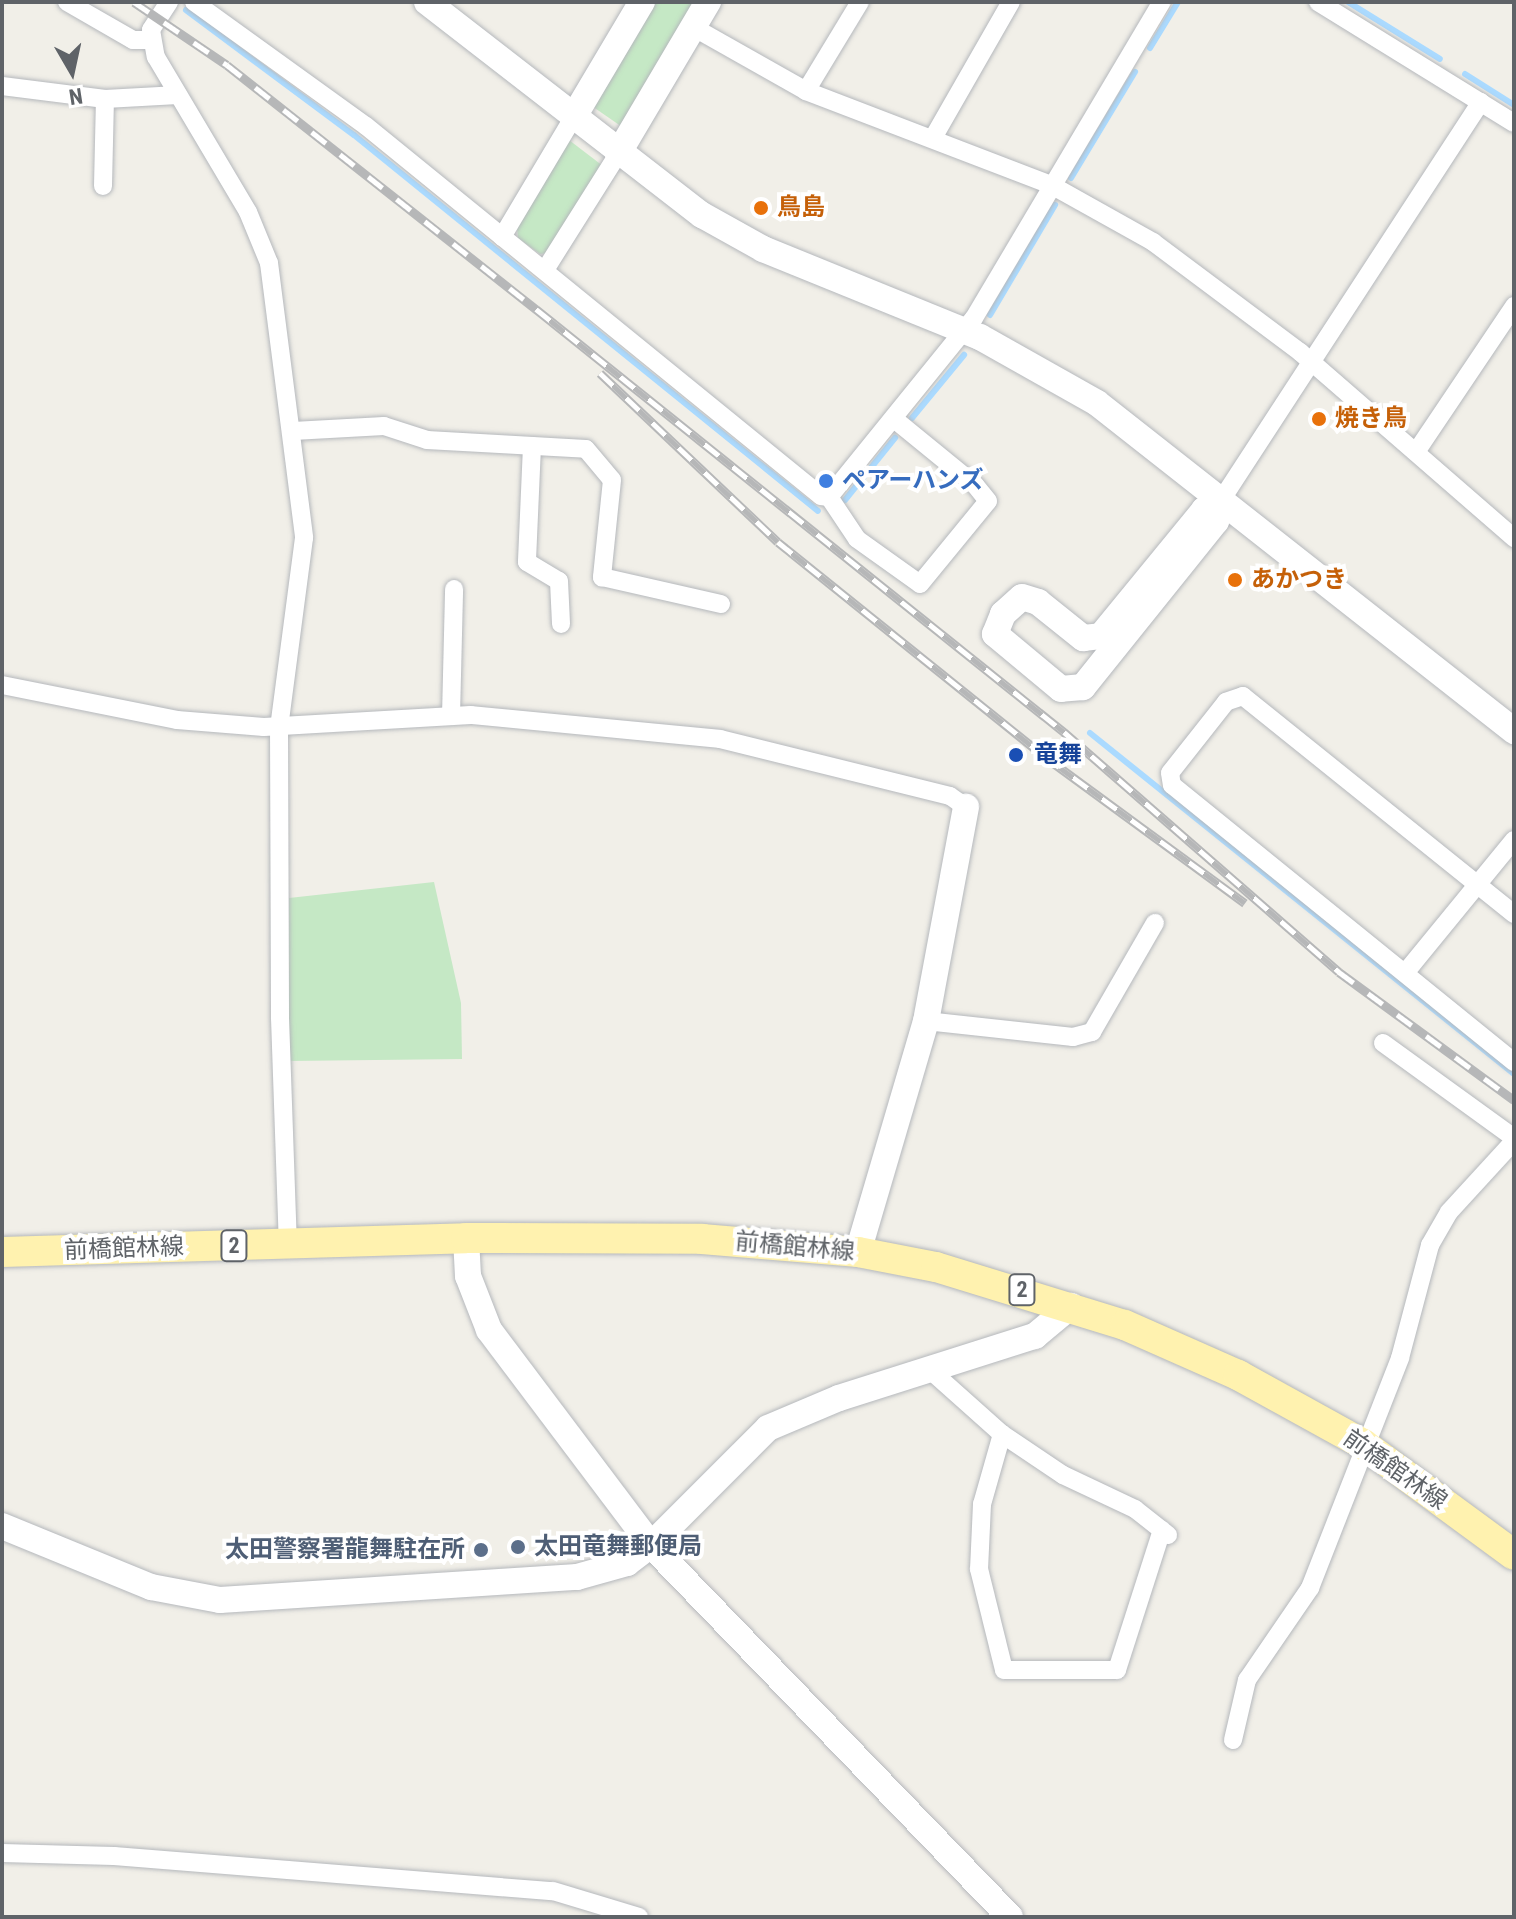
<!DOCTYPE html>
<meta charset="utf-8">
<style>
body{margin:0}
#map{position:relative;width:1516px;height:1919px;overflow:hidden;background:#f1efe8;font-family:"Roboto Condensed","Noto Sans JP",sans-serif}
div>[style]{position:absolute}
.green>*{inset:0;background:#c5e8c5}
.stream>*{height:6px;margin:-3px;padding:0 3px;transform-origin:3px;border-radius:3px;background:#aadaff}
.roads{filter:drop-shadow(0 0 2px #b5b8bc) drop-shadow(0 0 2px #b5b8bc)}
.street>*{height:18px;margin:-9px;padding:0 9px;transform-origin:9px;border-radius:9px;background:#fff}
.secondary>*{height:26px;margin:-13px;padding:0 13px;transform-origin:13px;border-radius:13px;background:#fff}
.primary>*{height:30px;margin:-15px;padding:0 15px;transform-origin:15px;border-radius:15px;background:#fff2af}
.rail>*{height:9px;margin-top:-4.5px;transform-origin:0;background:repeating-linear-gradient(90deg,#fff 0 18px,#b6b7b8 0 36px);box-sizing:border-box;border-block:2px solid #b6b7b8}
.dots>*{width:22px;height:22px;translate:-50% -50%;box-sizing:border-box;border:4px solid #fff;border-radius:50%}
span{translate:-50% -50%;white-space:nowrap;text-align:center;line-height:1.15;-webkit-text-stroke:8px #fff;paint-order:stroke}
.shield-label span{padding:2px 6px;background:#fff;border:2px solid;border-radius:6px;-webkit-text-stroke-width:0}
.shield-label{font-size:22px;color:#5f6368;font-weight:700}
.food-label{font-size:24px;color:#c56008;font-weight:700}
.left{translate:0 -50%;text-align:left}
.shop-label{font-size:24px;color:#366cbe;font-weight:700}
.transit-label{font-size:24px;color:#164399;font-weight:700}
.street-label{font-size:24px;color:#5f6368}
.service-label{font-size:24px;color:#4e5e75;font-weight:700}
.right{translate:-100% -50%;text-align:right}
.frame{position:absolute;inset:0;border:4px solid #5f6368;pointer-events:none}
.north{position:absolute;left:32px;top:32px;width:80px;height:80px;-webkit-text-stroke:6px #fff;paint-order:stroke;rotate:171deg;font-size:22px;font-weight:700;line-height:32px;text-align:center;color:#5f6368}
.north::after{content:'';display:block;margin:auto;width:28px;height:36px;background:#5f6368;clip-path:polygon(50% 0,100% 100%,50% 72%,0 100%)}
</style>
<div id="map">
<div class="green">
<div style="clip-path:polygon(650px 2px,700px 2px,625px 129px,589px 104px)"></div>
<div style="clip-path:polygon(569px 140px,603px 166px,548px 253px,540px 254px,518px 238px,517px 227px)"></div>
<div style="clip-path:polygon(434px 882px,461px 1003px,462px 1059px,288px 1061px,289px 898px)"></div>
</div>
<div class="stream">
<div style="left:1348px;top:2px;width:108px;rotate:31.8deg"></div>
<div style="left:186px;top:10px;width:209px;rotate:36.7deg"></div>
<div style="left:354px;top:135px;width:597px;rotate:39.02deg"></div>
<div style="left:1150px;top:48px;width:54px;rotate:-58.7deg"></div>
<div style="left:1465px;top:74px;width:58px;rotate:32.3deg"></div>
<div style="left:1071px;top:178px;width:124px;rotate:-58.9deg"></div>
<div style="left:990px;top:315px;width:128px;rotate:-59.4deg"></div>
<div style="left:912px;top:418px;width:82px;rotate:-50.5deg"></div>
<div style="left:845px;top:500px;width:80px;rotate:-51.1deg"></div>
<div style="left:1090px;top:733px;width:544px;rotate:38.81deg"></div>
</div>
<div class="roads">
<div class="street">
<div style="left:67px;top:2px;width:76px;rotate:29.9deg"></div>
<div style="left:133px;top:40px;width:17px"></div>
<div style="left:169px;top:2px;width:33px;rotate:123deg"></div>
<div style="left:151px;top:30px;width:27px;rotate:80deg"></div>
<div style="left:156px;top:57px;width:180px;rotate:59.3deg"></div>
<div style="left:248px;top:212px;width:55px;rotate:67.6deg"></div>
<div style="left:269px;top:263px;width:277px;rotate:82.7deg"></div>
<div style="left:304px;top:538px;width:191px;rotate:97.5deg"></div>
<div style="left:279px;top:727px;width:291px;rotate:89.8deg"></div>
<div style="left:280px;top:1018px;width:226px;rotate:88deg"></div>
<div style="left:194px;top:2px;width:212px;rotate:35.8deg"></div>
<div style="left:366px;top:126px;width:586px;rotate:39.12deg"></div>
<div style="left:821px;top:496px;width:8px;rotate:7deg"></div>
<div style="left:829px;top:497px;width:50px;rotate:56.3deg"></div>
<div style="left:857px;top:539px;width:77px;rotate:35.5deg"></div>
<div style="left:920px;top:584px;width:107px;rotate:-50.7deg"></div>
<div style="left:988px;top:501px;width:21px;rotate:-129deg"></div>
<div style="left:975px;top:485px;width:104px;rotate:-140.8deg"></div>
<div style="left:1318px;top:2px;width:230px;rotate:31.7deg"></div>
<div style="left:693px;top:27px;width:130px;rotate:29.5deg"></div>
<div style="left:806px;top:91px;width:265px;rotate:21deg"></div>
<div style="left:1053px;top:186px;width:115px;rotate:29.2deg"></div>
<div style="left:1153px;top:242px;width:184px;rotate:36.8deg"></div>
<div style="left:1300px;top:352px;width:284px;rotate:41deg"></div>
<div style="left:2px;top:86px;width:104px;rotate:7.2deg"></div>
<div style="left:105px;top:99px;width:73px;rotate:-3.1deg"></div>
<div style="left:806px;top:91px;width:104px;rotate:-58.8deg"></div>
<div style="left:933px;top:138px;width:157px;rotate:-60.2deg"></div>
<div style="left:103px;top:186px;width:87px;rotate:-88.7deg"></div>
<div style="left:502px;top:237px;width:139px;rotate:-59.2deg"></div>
<div style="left:545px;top:270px;width:137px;rotate:-57.8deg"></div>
<div style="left:293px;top:431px;width:91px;rotate:-3.1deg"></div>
<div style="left:384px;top:426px;width:45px;rotate:18deg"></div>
<div style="left:427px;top:440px;width:159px;rotate:3.2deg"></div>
<div style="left:586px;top:449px;width:40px;rotate:50deg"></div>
<div style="left:612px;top:480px;width:98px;rotate:95.9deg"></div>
<div style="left:602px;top:577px;width:122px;rotate:12.8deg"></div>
<div style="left:532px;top:446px;width:116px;rotate:92.5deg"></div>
<div style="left:527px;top:562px;width:37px;rotate:31deg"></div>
<div style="left:559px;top:581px;width:43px;rotate:87.3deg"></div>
<div style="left:1416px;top:452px;width:176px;rotate:-56.1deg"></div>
<div style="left:829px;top:497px;width:230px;rotate:-51deg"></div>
<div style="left:974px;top:318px;width:368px;rotate:-59.3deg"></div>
<div style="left:1222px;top:499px;width:474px;rotate:-56.9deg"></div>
<div style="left:2px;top:685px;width:178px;rotate:11.3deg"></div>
<div style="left:177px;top:720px;width:87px;rotate:4.6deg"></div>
<div style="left:264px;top:727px;width:207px;rotate:-3.3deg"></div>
<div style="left:471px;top:715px;width:250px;rotate:5.5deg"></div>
<div style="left:720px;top:739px;width:237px;rotate:13.9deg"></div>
<div style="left:950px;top:796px;width:19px;rotate:35deg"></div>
<div style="left:451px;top:716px;width:127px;rotate:-88.6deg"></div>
<div style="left:1514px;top:914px;width:348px;rotate:-141.2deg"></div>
<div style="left:1243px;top:696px;width:18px;rotate:161deg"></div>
<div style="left:1226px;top:702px;width:90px;rotate:128.3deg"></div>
<div style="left:1170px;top:773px;width:12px;rotate:81deg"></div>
<div style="left:1172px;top:785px;width:440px;rotate:39deg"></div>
<div style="left:1405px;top:973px;width:172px;rotate:-50.7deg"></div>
<div style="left:926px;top:1021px;width:148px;rotate:6.2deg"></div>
<div style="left:1073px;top:1037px;width:20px;rotate:-15deg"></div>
<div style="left:1092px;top:1032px;width:126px;rotate:-60deg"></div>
<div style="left:1383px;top:1043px;width:162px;rotate:35.9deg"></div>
<div style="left:929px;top:1369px;width:98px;rotate:41.7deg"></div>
<div style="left:1002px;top:1434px;width:73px;rotate:33.9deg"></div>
<div style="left:1063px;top:1475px;width:80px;rotate:25.3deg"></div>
<div style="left:1135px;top:1509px;width:42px;rotate:38.2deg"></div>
<div style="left:1002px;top:1434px;width:73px;rotate:105.9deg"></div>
<div style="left:982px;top:1504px;width:65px;rotate:92.6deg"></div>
<div style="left:979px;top:1569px;width:104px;rotate:76.1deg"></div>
<div style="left:1004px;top:1670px;width:113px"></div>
<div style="left:1117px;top:1670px;width:147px;rotate:-72.2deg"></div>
<div style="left:1233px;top:1740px;width:62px;rotate:-76.9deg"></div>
<div style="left:1247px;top:1680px;width:112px;rotate:-55.6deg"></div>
<div style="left:1310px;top:1588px;width:247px;rotate:-68.6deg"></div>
<div style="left:1400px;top:1358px;width:117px;rotate:-75.1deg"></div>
<div style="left:1430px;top:1245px;width:38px;rotate:-60deg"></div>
<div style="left:1449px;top:1212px;width:96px;rotate:-47.5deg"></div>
<div style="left:2px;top:1853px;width:112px;rotate:1.5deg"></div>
<div style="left:114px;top:1856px;width:440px;rotate:4.6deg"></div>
<div style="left:553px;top:1891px;width:90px;rotate:16.8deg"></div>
</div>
<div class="secondary">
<div style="left:427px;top:2px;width:348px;rotate:37.8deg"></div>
<div style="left:702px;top:215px;width:70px;rotate:29.1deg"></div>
<div style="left:763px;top:249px;width:234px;rotate:22.1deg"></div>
<div style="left:980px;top:337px;width:134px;rotate:29.4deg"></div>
<div style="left:1097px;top:403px;width:531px;rotate:38.19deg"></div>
<div style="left:573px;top:118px;width:135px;rotate:-59.3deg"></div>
<div style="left:618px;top:154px;width:177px;rotate:-59.4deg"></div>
<div style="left:1222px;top:499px;width:23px;rotate:105deg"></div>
<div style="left:1216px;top:521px;width:213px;rotate:128.7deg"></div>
<div style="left:1083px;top:687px;width:22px;rotate:175deg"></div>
<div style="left:1061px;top:689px;width:86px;rotate:-140.2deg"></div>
<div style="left:995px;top:634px;width:22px;rotate:-68deg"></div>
<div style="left:1003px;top:614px;width:25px;rotate:-42deg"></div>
<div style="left:1022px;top:597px;width:17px;rotate:17deg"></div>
<div style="left:1038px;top:602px;width:58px;rotate:38.7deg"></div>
<div style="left:1083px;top:638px;width:18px;rotate:-6deg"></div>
<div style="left:1101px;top:636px;width:163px;rotate:-50.7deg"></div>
<div style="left:1204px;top:510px;width:21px;rotate:-31deg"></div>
<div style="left:466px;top:1238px;width:38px;rotate:87deg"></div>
<div style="left:468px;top:1276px;width:58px;rotate:68.7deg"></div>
<div style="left:489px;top:1330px;width:269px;rotate:53deg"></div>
<div style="left:651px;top:1545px;width:517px;rotate:46.02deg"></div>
<div style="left:858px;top:1252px;width:241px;rotate:-73.6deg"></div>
<div style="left:926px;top:1021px;width:218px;rotate:-79.4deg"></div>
<div style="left:2px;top:1526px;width:161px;rotate:22.3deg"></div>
<div style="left:151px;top:1587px;width:70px;rotate:10.7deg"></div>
<div style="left:220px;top:1600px;width:358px;rotate:-3.7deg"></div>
<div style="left:577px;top:1577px;width:52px;rotate:-15.6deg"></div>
<div style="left:627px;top:1563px;width:30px;rotate:-37deg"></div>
<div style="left:651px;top:1545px;width:165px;rotate:-45deg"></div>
<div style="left:768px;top:1428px;width:77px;rotate:-22.9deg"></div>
<div style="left:839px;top:1398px;width:206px;rotate:-17.6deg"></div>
<div style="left:1035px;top:1336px;width:47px;rotate:-39.8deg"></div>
</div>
<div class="primary">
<div style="left:2px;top:1252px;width:464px;rotate:-1.7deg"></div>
<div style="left:466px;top:1238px;width:236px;rotate:0.2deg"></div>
<div style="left:702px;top:1239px;width:157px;rotate:4.8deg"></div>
<div style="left:858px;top:1252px;width:79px;rotate:10.9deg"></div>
<div style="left:936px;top:1267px;width:198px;rotate:17.1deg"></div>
<div style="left:1125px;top:1325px;width:124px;rotate:23.9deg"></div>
<div style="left:1238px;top:1375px;width:143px;rotate:28.9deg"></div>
<div style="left:1363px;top:1444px;width:187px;rotate:36.3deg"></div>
</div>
</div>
<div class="rail">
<div style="left:134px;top:2px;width:112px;rotate:34.1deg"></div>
<div style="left:227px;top:65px;width:394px;rotate:38.3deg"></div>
<div style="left:536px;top:309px;width:677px;rotate:38.7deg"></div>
<div style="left:1064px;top:732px;width:365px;rotate:41.1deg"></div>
<div style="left:1339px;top:972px;width:217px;rotate:36.2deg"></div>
<div style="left:600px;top:373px;width:245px;rotate:43.5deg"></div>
<div style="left:778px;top:542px;width:341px;rotate:38.8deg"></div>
<div style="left:1044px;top:756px;width:249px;rotate:36.2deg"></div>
</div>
<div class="dots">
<div style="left:761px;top:208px;background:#e8710a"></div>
<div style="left:1319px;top:419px;background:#e8710a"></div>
<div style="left:826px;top:481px;background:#3f7fe0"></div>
<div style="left:1235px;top:580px;background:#e8710a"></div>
<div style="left:1016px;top:755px;background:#1a4fb4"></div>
<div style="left:518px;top:1547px;background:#5c6f8a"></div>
<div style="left:481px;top:1550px;background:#5c6f8a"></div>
</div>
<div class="shield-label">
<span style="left:234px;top:1246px">2</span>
<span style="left:1022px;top:1290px">2</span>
</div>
<div class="food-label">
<span class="left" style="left:777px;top:208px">鳥島</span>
<span class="left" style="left:1335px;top:419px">焼き鳥</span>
<span class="left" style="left:1251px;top:580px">あかつき</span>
</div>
<div class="shop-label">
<span class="left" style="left:842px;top:481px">ペアーハンズ</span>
</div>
<div class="transit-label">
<span class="left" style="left:1034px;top:755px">竜舞</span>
</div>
<div class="street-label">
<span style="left:795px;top:1247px;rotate:5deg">前橋館林線</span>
<span style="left:124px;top:1249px;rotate:-2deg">前橋館林線</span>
<span style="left:1395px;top:1470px;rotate:35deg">前橋館林線</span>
</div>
<div class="service-label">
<span class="left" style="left:534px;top:1547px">太田竜舞郵便局</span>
<span class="right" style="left:465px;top:1550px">太田警察署龍舞駐在所</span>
</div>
<div class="frame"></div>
<div class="north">N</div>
</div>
